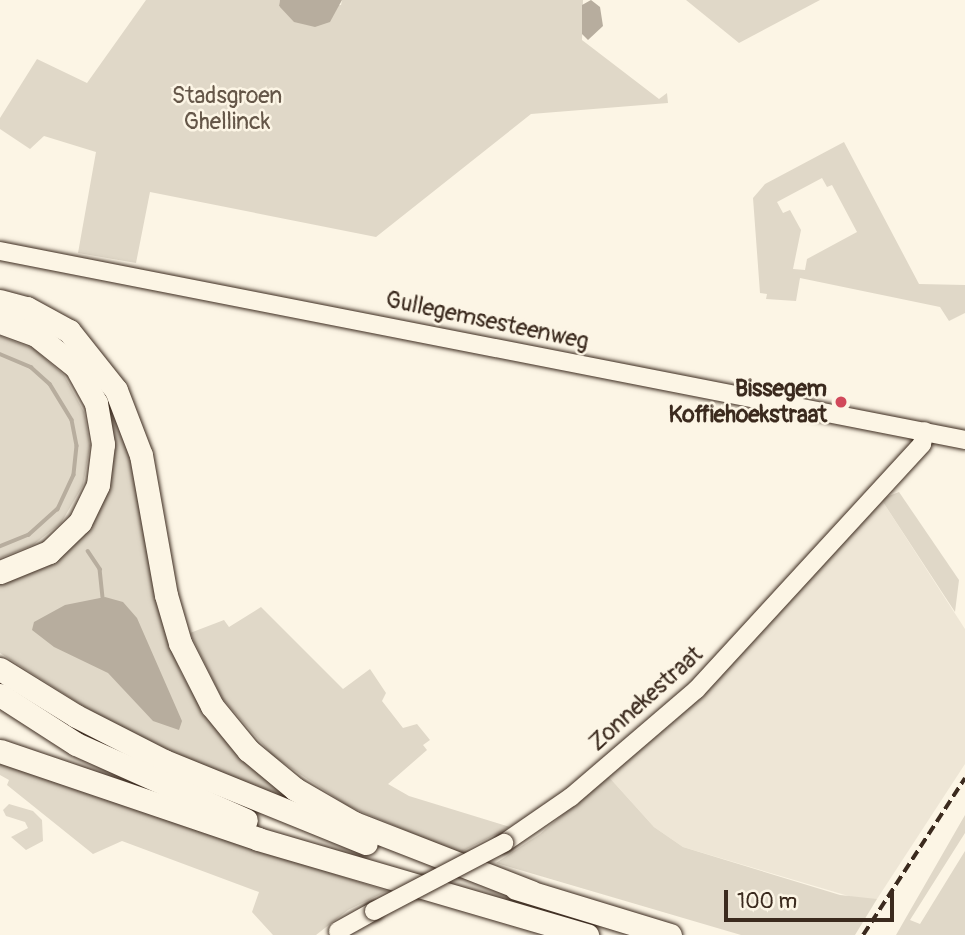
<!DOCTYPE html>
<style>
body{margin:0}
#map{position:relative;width:965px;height:935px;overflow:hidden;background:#fcf5e5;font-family:Pangolin,sans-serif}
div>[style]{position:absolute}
.built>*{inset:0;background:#eee6d6}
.green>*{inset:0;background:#e0d8c8}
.water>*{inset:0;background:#b7ad9e}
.stream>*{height:3.5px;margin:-1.75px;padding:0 1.75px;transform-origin:1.75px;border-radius:1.75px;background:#b7ad9e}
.roads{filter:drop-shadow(0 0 2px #3b2a1e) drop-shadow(0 0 2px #3b2a1e)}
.secondary>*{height:18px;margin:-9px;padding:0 9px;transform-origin:9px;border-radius:9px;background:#fcf5e5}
.highway>*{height:23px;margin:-11.5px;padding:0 11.5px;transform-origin:11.5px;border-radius:11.5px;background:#fcf5e5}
.rail>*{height:3.5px;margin-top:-1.75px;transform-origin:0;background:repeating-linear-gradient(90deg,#3b2a1e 0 10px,transparent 0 15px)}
.bridges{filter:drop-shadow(0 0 2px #3b2a1e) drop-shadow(0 0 2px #3b2a1e)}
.secondary-bridge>*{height:18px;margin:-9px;padding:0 9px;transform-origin:9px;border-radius:9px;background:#fcf5e5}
.dots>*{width:19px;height:19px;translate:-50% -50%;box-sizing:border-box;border:4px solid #fcf5e5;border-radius:50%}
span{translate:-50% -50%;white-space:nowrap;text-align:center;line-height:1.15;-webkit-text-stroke:5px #fcf5e5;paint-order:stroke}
.park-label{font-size:23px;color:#645648}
.street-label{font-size:23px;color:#3b2a1e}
.poi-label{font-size:23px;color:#3b2a1e;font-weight:700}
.right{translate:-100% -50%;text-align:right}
.scale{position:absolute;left:724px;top:890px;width:170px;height:32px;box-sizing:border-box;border:4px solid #3b2a1e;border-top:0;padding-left:9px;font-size:21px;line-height:24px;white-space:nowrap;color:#3b2a1e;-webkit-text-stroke:5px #fcf5e5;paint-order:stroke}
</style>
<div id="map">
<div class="built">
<div style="clip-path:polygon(881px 499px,965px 629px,965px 764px,877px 899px,862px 900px,683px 847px,654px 827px,608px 776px)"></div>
</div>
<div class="green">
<div style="clip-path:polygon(146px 0,280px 0,279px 7px,341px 5px,342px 0,583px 0,582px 40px,659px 99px,667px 93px,668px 103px,531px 114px,376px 237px,150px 192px,136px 263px,78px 253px,96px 152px,44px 136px,30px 149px,0 129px,0 118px,37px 59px,87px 83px)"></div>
<div style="clip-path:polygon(686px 0,820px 0,739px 43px)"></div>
<div style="clip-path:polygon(evenodd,844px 142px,919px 284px,965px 285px,965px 313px,949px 321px,940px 307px,800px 278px,796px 301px,766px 299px,767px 294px,760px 293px,753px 198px,765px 184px,844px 142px,822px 178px,827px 187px,832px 185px,857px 232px,807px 259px,805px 270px,793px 269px,801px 230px,790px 210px,783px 213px,777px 202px,822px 178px)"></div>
<div style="clip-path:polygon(0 336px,34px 349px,64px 375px,84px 412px,90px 446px,83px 485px,61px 523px,33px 545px,0 558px)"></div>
<div style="clip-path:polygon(102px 385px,129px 453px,168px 640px,181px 673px,204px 713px,233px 750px,304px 808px,217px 774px,102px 718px,0 653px,0 582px,50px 563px,110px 476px,113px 455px,98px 387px)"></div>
<div style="clip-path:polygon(899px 492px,959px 580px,955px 612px,881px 499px)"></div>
<div style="clip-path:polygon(261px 607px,343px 689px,370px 669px,386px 693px,382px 701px,403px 728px,417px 724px,430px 740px,423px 745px,427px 750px,388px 784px,409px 796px,510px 827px,459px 853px,348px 806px,273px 756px,222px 698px,190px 633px,224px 620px,229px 627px)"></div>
<div style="clip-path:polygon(0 762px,158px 817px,387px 891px,348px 910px,316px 935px,273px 935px,252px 912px,259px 892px,122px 841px,93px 854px,7px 785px,9px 780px,0 775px)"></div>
<div style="clip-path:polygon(608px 776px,654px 827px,683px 847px,840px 895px,877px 899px,855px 935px,741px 935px,496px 863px,540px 834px)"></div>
<div style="clip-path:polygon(9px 804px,33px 811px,42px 820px,43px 841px,26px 850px,11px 837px,28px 828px,25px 822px,6px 816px,3px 810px)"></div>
<div style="clip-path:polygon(965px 815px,965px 833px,910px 920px,920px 924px,965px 851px,965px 935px,896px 935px)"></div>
</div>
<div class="water">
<div style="clip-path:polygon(280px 0,342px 0,330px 22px,315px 27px,294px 22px,279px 6px)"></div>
<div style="clip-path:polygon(591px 0,600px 7px,603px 26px,588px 40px,582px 34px,582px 5px)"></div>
<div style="clip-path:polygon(105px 597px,123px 602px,137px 618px,182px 721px,179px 730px,153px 721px,108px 673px,54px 647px,32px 630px,34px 622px,65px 605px)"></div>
</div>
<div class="stream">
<div style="left:0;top:354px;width:34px;rotate:23deg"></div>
<div style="left:31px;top:367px;width:25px;rotate:42deg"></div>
<div style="left:50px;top:384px;width:42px;rotate:58.6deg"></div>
<div style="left:72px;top:420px;width:26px;rotate:79deg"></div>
<div style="left:77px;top:446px;width:29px;rotate:96deg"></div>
<div style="left:74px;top:475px;width:38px;rotate:115deg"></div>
<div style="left:58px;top:509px;width:39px;rotate:138deg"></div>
<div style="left:29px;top:535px;width:31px;rotate:158deg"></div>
<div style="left:88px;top:551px;width:22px;rotate:56deg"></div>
<div style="left:100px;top:569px;width:28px;rotate:84deg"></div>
</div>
<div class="roads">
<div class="secondary">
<div style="left:0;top:251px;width:983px;rotate:11.08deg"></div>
<div style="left:504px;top:843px;width:81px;rotate:-34.5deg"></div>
<div style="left:571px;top:797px;width:165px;rotate:-40.6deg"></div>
<div style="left:696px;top:690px;width:334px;rotate:-47.4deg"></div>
<div style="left:922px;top:444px;width:13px;rotate:-77deg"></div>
<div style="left:338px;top:931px;width:41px;rotate:-29.1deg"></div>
</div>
<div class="highway">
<div style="left:0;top:301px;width:28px;rotate:15deg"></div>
<div style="left:27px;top:308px;width:48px;rotate:28.7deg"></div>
<div style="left:69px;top:331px;width:75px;rotate:51.5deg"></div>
<div style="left:116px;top:390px;width:70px;rotate:69deg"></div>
<div style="left:141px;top:455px;width:142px;rotate:79.9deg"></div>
<div style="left:166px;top:595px;width:50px;rotate:73.7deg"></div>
<div style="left:180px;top:643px;width:71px;rotate:63.1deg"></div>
<div style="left:212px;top:706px;width:57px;rotate:50.7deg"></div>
<div style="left:248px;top:750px;width:61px;rotate:39.7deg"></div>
<div style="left:295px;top:789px;width:68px;rotate:30deg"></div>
<div style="left:354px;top:823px;width:190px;rotate:21.3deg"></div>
<div style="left:0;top:322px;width:38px;rotate:20deg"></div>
<div style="left:36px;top:335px;width:51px;rotate:38.7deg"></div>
<div style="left:76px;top:367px;width:41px;rotate:60.9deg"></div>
<div style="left:96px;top:403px;width:42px;rotate:80.3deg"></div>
<div style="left:103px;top:444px;width:41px;rotate:97deg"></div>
<div style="left:98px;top:485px;width:41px;rotate:115.9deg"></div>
<div style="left:80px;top:522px;width:43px;rotate:135.9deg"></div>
<div style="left:49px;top:552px;width:53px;rotate:157.8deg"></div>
<div style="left:0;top:669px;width:89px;rotate:31.7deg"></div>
<div style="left:76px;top:716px;width:99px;rotate:27.1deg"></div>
<div style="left:164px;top:761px;width:218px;rotate:22.1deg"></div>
<div style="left:0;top:695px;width:90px;rotate:32.8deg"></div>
<div style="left:76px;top:744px;width:186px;rotate:24.1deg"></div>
<div style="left:0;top:751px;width:273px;rotate:18.8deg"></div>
<div style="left:258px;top:839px;width:343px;rotate:16.3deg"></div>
<div style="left:516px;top:888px;width:161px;rotate:17deg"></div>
</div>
</div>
<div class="rail">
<div style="left:863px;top:935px;width:187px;rotate:-57deg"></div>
</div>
<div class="bridges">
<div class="secondary-bridge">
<div style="left:374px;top:911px;width:147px;rotate:-27.6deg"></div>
</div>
</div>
<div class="dots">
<div style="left:841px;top:402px;background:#d1495b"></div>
</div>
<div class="park-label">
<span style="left:227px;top:109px">Stadsgroen<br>Ghellinck</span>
</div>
<div class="street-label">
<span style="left:487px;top:321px;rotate:12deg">Gullegemsesteenweg</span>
<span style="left:646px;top:699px;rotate:-42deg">Zonnekestraat</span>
</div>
<div class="poi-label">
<span class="right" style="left:827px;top:402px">Bissegem<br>Koffiehoekstraat</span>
</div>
<div class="scale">100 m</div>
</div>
